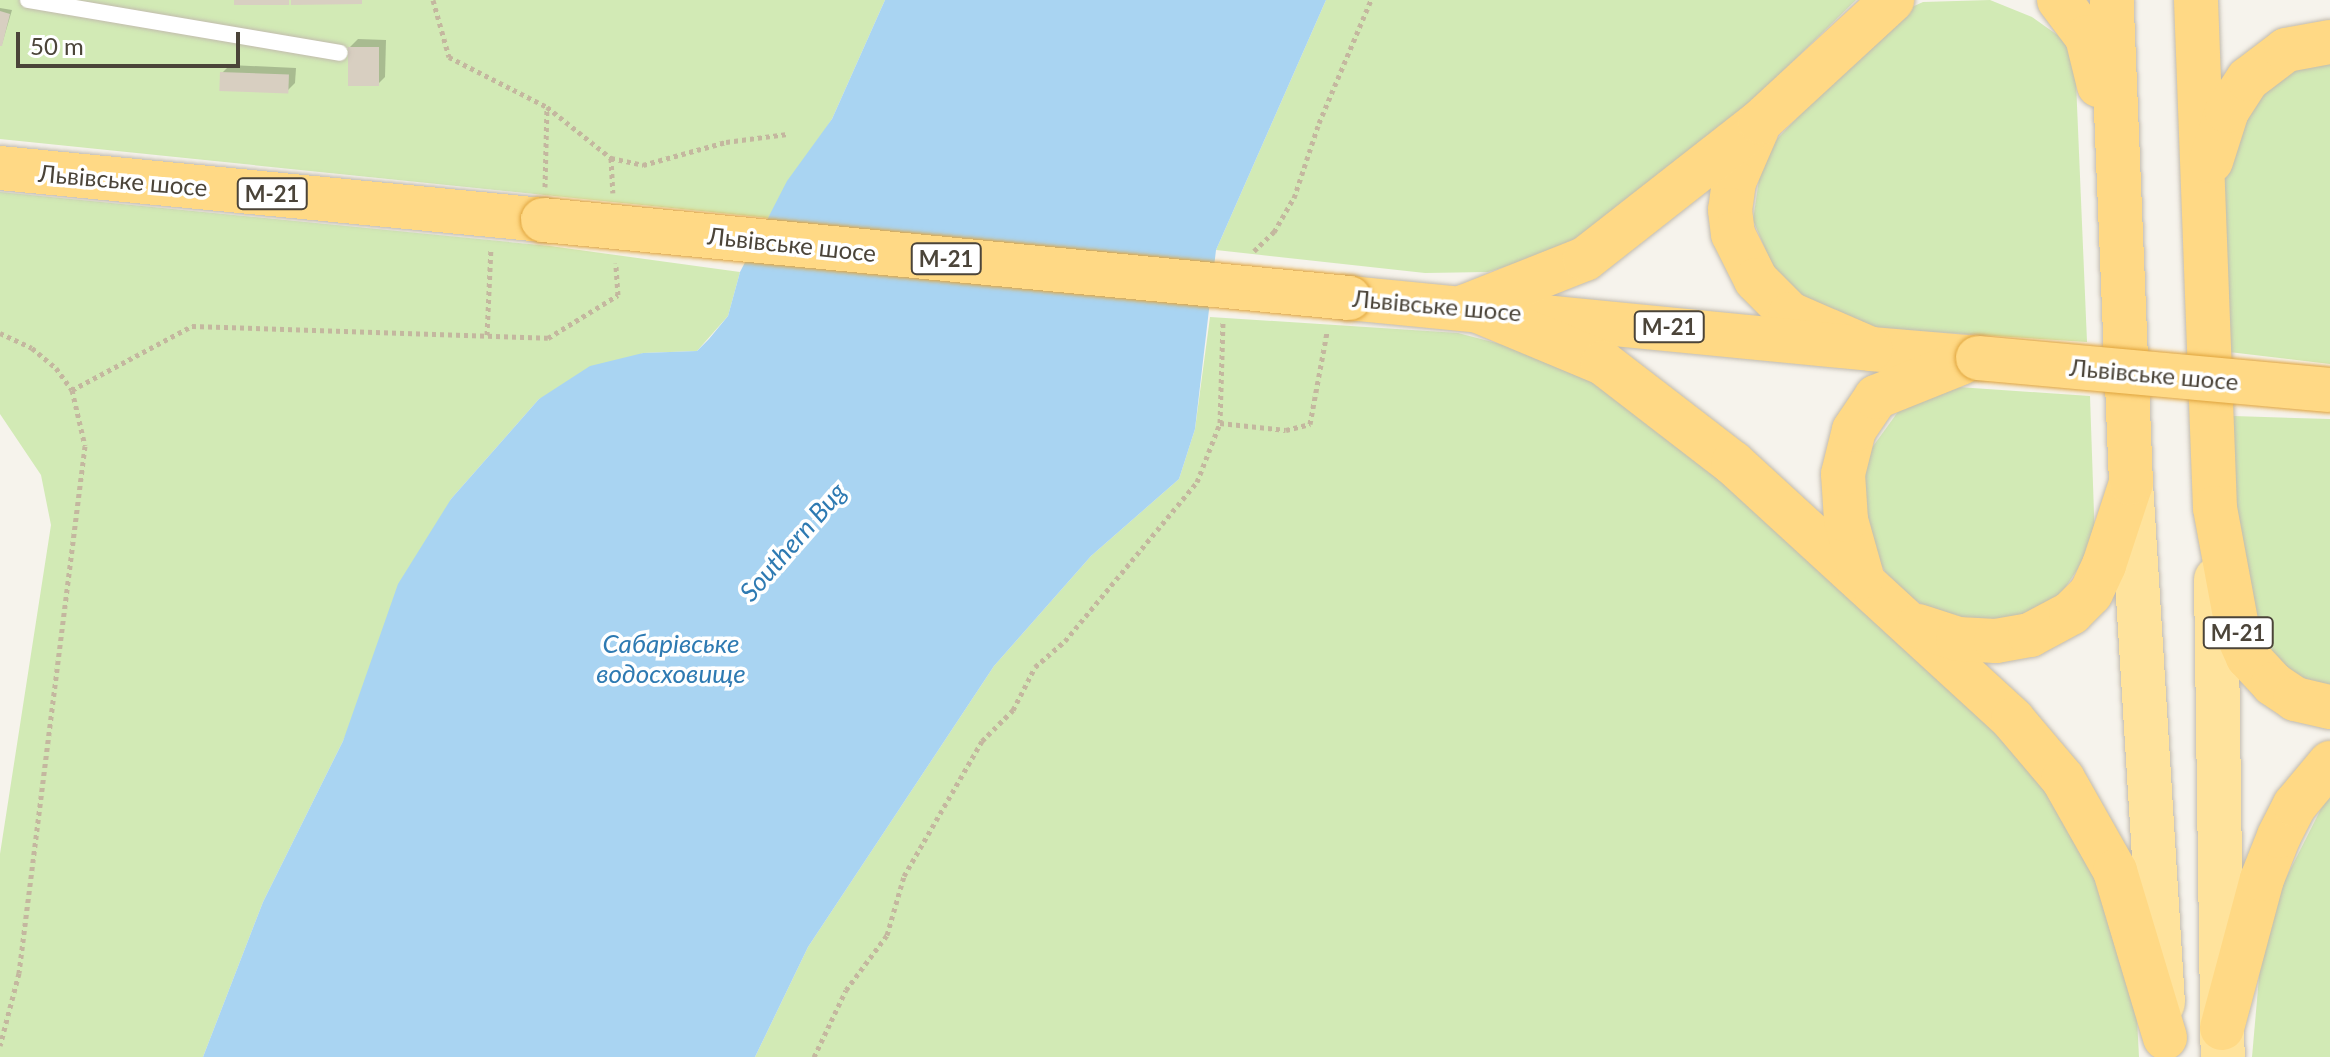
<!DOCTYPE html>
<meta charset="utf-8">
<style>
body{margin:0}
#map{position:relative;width:2330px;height:1057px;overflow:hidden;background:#f6f3ec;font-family:Lato,sans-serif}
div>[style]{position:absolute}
.green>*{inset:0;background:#d2eab5}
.water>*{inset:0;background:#a9d4f2}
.shadow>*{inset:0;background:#0003}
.building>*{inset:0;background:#d8cfc1;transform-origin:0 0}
.path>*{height:5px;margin-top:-2.5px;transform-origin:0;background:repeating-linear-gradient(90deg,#c4b79f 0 4px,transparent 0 8px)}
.roads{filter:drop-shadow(0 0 2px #c2bbae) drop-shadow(0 0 2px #c2bbae)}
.service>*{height:16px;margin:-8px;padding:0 8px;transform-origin:8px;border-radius:8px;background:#fff}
.primary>*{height:44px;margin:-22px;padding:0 22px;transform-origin:22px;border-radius:22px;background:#ffe39c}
.trunk>*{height:44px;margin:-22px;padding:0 22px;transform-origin:22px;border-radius:22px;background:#ffd985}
.bridges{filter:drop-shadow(0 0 2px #e0a43c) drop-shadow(0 0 2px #e0a43c)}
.trunk-bridge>*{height:44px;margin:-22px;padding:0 22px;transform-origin:22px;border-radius:22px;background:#ffd985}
span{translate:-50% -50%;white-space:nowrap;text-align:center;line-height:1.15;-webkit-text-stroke:7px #fff;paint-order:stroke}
.shield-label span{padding:2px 6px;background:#fff;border:2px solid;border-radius:6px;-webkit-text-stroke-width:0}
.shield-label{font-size:22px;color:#4b4439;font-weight:700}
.street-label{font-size:24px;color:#4b4439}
.water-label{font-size:26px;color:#2e7ab2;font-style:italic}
.scale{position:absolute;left:16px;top:32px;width:224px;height:36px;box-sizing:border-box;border:4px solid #4b4439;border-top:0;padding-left:10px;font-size:24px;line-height:28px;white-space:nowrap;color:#4b4439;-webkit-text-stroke:6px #fff;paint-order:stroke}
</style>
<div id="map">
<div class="green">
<div style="clip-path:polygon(0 0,885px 0,832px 119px,768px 218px,0 139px)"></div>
<div style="clip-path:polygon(1326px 0,1856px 0,1667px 184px,1578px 244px,1488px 272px,1425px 273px,1216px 250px)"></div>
<div style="clip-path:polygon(1990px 0,2032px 17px,2063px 39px,2075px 58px,2087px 342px,1872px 328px,1835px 319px,1777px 277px,1753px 220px,1761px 166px,1777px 139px,1894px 15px,1923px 2px)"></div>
<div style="clip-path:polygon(2330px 50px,2330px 364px,2229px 352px,2220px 183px,2252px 85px)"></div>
<div style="clip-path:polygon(0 192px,550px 246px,740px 272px,728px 316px,697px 351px,643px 353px,539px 399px,451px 499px,343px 741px,263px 902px,203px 1057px,0 1057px,0 854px,51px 525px,41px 475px,0 414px)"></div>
<div style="clip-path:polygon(1210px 317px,1458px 333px,1527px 351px,1601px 382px,1679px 438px,1993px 721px,2078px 831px,2136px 999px,2139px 1057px,755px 1057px,808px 947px,994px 666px,1091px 556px,1179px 479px,1195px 429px)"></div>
<div style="clip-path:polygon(1958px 387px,2090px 396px,2095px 543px,2061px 594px,2008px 623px,1945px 617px,1913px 599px,1886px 573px,1872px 550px,1863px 481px,1871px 449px,1900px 409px)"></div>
<div style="clip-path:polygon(2233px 416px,2330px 419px,2330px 687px,2306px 681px,2273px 661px,2252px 636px,2238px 576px)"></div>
<div style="clip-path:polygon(2330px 791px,2330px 1057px,2252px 1057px,2260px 966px,2282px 886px)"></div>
</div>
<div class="water">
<div style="clip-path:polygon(885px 0,1326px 0,1216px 250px,1195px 429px,1179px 479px,1091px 556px,994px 666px,808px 947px,755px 1057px,203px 1057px,263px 902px,343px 741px,398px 584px,451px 499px,539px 399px,590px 366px,643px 353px,697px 351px,709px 339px,728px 316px,740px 272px,787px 181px,832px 119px)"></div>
</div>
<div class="shadow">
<div style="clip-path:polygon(0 8px,12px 10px,2px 44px,0 44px)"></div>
<div style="clip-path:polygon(358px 39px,386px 40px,385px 77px,377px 85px,350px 47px)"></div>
<div style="clip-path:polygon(230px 65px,296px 68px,295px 83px,287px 91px,222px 73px)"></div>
</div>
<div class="building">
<div style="left:234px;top:0;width:55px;height:5px"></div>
<div style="clip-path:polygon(291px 0,362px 0,362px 4px,291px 5px)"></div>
<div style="clip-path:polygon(0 11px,10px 14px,2px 46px,0 46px)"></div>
<div style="left:348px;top:47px;width:31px;height:39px"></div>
<div style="left:220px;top:72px;width:69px;height:19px;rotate:2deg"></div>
</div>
<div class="path">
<div style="left:433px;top:0;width:59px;rotate:74.3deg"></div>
<div style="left:449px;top:57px;width:110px;rotate:27deg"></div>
<div style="left:547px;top:107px;width:82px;rotate:38.6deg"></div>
<div style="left:611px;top:158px;width:33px;rotate:12deg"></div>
<div style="left:643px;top:165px;width:86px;rotate:-15.5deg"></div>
<div style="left:726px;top:142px;width:62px;rotate:-7.5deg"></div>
<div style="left:611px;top:158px;width:35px;rotate:87deg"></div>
<div style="left:545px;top:187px;width:80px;rotate:-88.6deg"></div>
<div style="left:1254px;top:251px;width:28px;rotate:-44deg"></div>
<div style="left:1274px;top:232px;width:39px;rotate:-60deg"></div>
<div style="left:1294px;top:198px;width:79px;rotate:-71.6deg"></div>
<div style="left:1319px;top:123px;width:134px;rotate:-67.1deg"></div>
<div style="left:0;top:333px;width:35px;rotate:25deg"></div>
<div style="left:32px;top:348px;width:31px;rotate:40deg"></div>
<div style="left:56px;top:368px;width:27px;rotate:54deg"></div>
<div style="left:72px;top:390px;width:57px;rotate:76.9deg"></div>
<div style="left:85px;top:446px;width:531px;rotate:97.14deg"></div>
<div style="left:19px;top:973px;width:75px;rotate:104.6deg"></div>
<div style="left:487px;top:335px;width:87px;rotate:-87.4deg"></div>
<div style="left:72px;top:390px;width:136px;rotate:-28.1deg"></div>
<div style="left:192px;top:326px;width:356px;rotate:1.9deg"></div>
<div style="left:548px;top:338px;width:82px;rotate:-31.6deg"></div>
<div style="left:618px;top:295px;width:32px;rotate:-94deg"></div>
<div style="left:1220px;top:423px;width:103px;rotate:-88.3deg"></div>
<div style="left:814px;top:1057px;width:74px;rotate:-64.5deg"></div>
<div style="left:846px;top:990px;width:69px;rotate:-53.3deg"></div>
<div style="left:887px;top:935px;width:61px;rotate:-73.9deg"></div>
<div style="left:904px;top:876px;width:156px;rotate:-60deg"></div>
<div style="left:982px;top:741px;width:44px;rotate:-45deg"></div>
<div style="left:1013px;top:710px;width:48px;rotate:-62.9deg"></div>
<div style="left:1035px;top:667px;width:40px;rotate:-41deg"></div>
<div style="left:1065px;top:641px;width:207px;rotate:-50.3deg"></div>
<div style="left:1197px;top:482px;width:63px;rotate:-68.7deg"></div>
<div style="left:1220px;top:423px;width:66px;rotate:6.1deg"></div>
<div style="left:1286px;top:430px;width:25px;rotate:-14deg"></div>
<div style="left:1310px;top:424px;width:94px;rotate:-79.5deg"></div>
</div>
<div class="roads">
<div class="service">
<div style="left:28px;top:0;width:316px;rotate:9.6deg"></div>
</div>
<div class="primary">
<div style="left:2131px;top:483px;width:521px;rotate:86.48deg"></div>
<div style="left:2216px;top:579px;width:478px;rotate:89.2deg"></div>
</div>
<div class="trunk">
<div style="left:2059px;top:0;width:46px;rotate:52.9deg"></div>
<div style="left:2087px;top:37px;width:50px;rotate:76.2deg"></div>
<div style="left:2196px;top:0;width:508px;rotate:87.86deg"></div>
<div style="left:2215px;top:508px;width:131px;rotate:79.5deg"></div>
<div style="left:2239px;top:637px;width:22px;rotate:66deg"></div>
<div style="left:2248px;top:657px;width:37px;rotate:47deg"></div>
<div style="left:2273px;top:684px;width:27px;rotate:34deg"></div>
<div style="left:2295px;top:699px;width:36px;rotate:13deg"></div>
<div style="left:1757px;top:129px;width:58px;rotate:113.5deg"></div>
<div style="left:1734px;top:182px;width:28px;rotate:98deg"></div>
<div style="left:1730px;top:210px;width:24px;rotate:83deg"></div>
<div style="left:1733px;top:234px;width:51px;rotate:63.4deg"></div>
<div style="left:1756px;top:280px;width:48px;rotate:45deg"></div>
<div style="left:1790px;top:314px;width:88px;rotate:23.4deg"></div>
<div style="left:1871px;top:349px;width:107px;rotate:4.8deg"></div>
<div style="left:2211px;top:161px;width:52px;rotate:-72.3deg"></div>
<div style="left:2227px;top:111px;width:38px;rotate:-57deg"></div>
<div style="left:2248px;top:79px;width:48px;rotate:-37.3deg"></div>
<div style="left:2286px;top:50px;width:45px;rotate:-10.3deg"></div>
<div style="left:0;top:168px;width:545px;rotate:5.47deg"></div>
<div style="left:1349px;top:298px;width:524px;rotate:5.58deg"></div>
<div style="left:1466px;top:306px;width:148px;rotate:22.6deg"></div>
<div style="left:1603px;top:363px;width:164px;rotate:37.6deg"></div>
<div style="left:1733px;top:463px;width:380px;rotate:42.5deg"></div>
<div style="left:2013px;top:720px;width:77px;rotate:49.7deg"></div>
<div style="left:2063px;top:779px;width:106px;rotate:60.5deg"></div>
<div style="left:2115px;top:871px;width:174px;rotate:73.3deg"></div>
<div style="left:1466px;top:306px;width:128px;rotate:-21.6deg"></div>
<div style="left:1585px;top:259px;width:222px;rotate:-38.1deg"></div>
<div style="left:1760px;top:122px;width:180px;rotate:-42.7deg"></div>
<div style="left:1862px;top:577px;width:59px;rotate:-105.7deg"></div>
<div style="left:1846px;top:520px;width:46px;rotate:-93.7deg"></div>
<div style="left:1843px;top:474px;width:45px;rotate:-76deg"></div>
<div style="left:1854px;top:430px;width:40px;rotate:-56deg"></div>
<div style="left:1876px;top:397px;width:92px;rotate:-21.8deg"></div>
<div style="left:1918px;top:626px;width:42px;rotate:18deg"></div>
<div style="left:1958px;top:639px;width:38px;rotate:3deg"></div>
<div style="left:1996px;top:641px;width:35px;rotate:-10deg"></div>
<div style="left:2030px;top:635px;width:47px;rotate:-28.2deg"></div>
<div style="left:2071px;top:613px;width:28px;rotate:-45deg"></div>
<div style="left:2091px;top:593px;width:31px;rotate:-65deg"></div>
<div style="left:2104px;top:565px;width:86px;rotate:-71.8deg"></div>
<div style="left:2131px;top:483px;width:483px;rotate:-92.3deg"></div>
<div style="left:2222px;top:1028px;width:154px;rotate:-75deg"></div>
<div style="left:2262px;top:879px;width:46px;rotate:-68.4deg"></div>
<div style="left:2279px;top:836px;width:35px;rotate:-63deg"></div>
<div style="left:2295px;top:805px;width:55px;rotate:-50.2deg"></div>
</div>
</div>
<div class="bridges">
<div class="trunk-bridge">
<div style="left:543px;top:220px;width:810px;rotate:5.53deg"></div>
<div style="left:1978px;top:358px;width:353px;rotate:5.2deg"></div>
</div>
</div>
<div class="shield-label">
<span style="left:272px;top:194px">М-21</span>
<span style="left:946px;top:259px">М-21</span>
<span style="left:1669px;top:327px">М-21</span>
<span style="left:2238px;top:633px">М-21</span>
</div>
<div class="street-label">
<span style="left:123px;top:180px;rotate:5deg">Львівське шосе</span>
<span style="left:792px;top:244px;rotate:6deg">Львівське шосе</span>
<span style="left:1437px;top:305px;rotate:5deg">Львівське шосе</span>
<span style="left:2154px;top:374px;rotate:5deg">Львівське шосе</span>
</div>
<div class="water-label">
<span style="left:793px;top:542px;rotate:-49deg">Southern Bug</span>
<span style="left:671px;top:659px">Сабарівське<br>водосховище</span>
</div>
<div class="scale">50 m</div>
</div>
